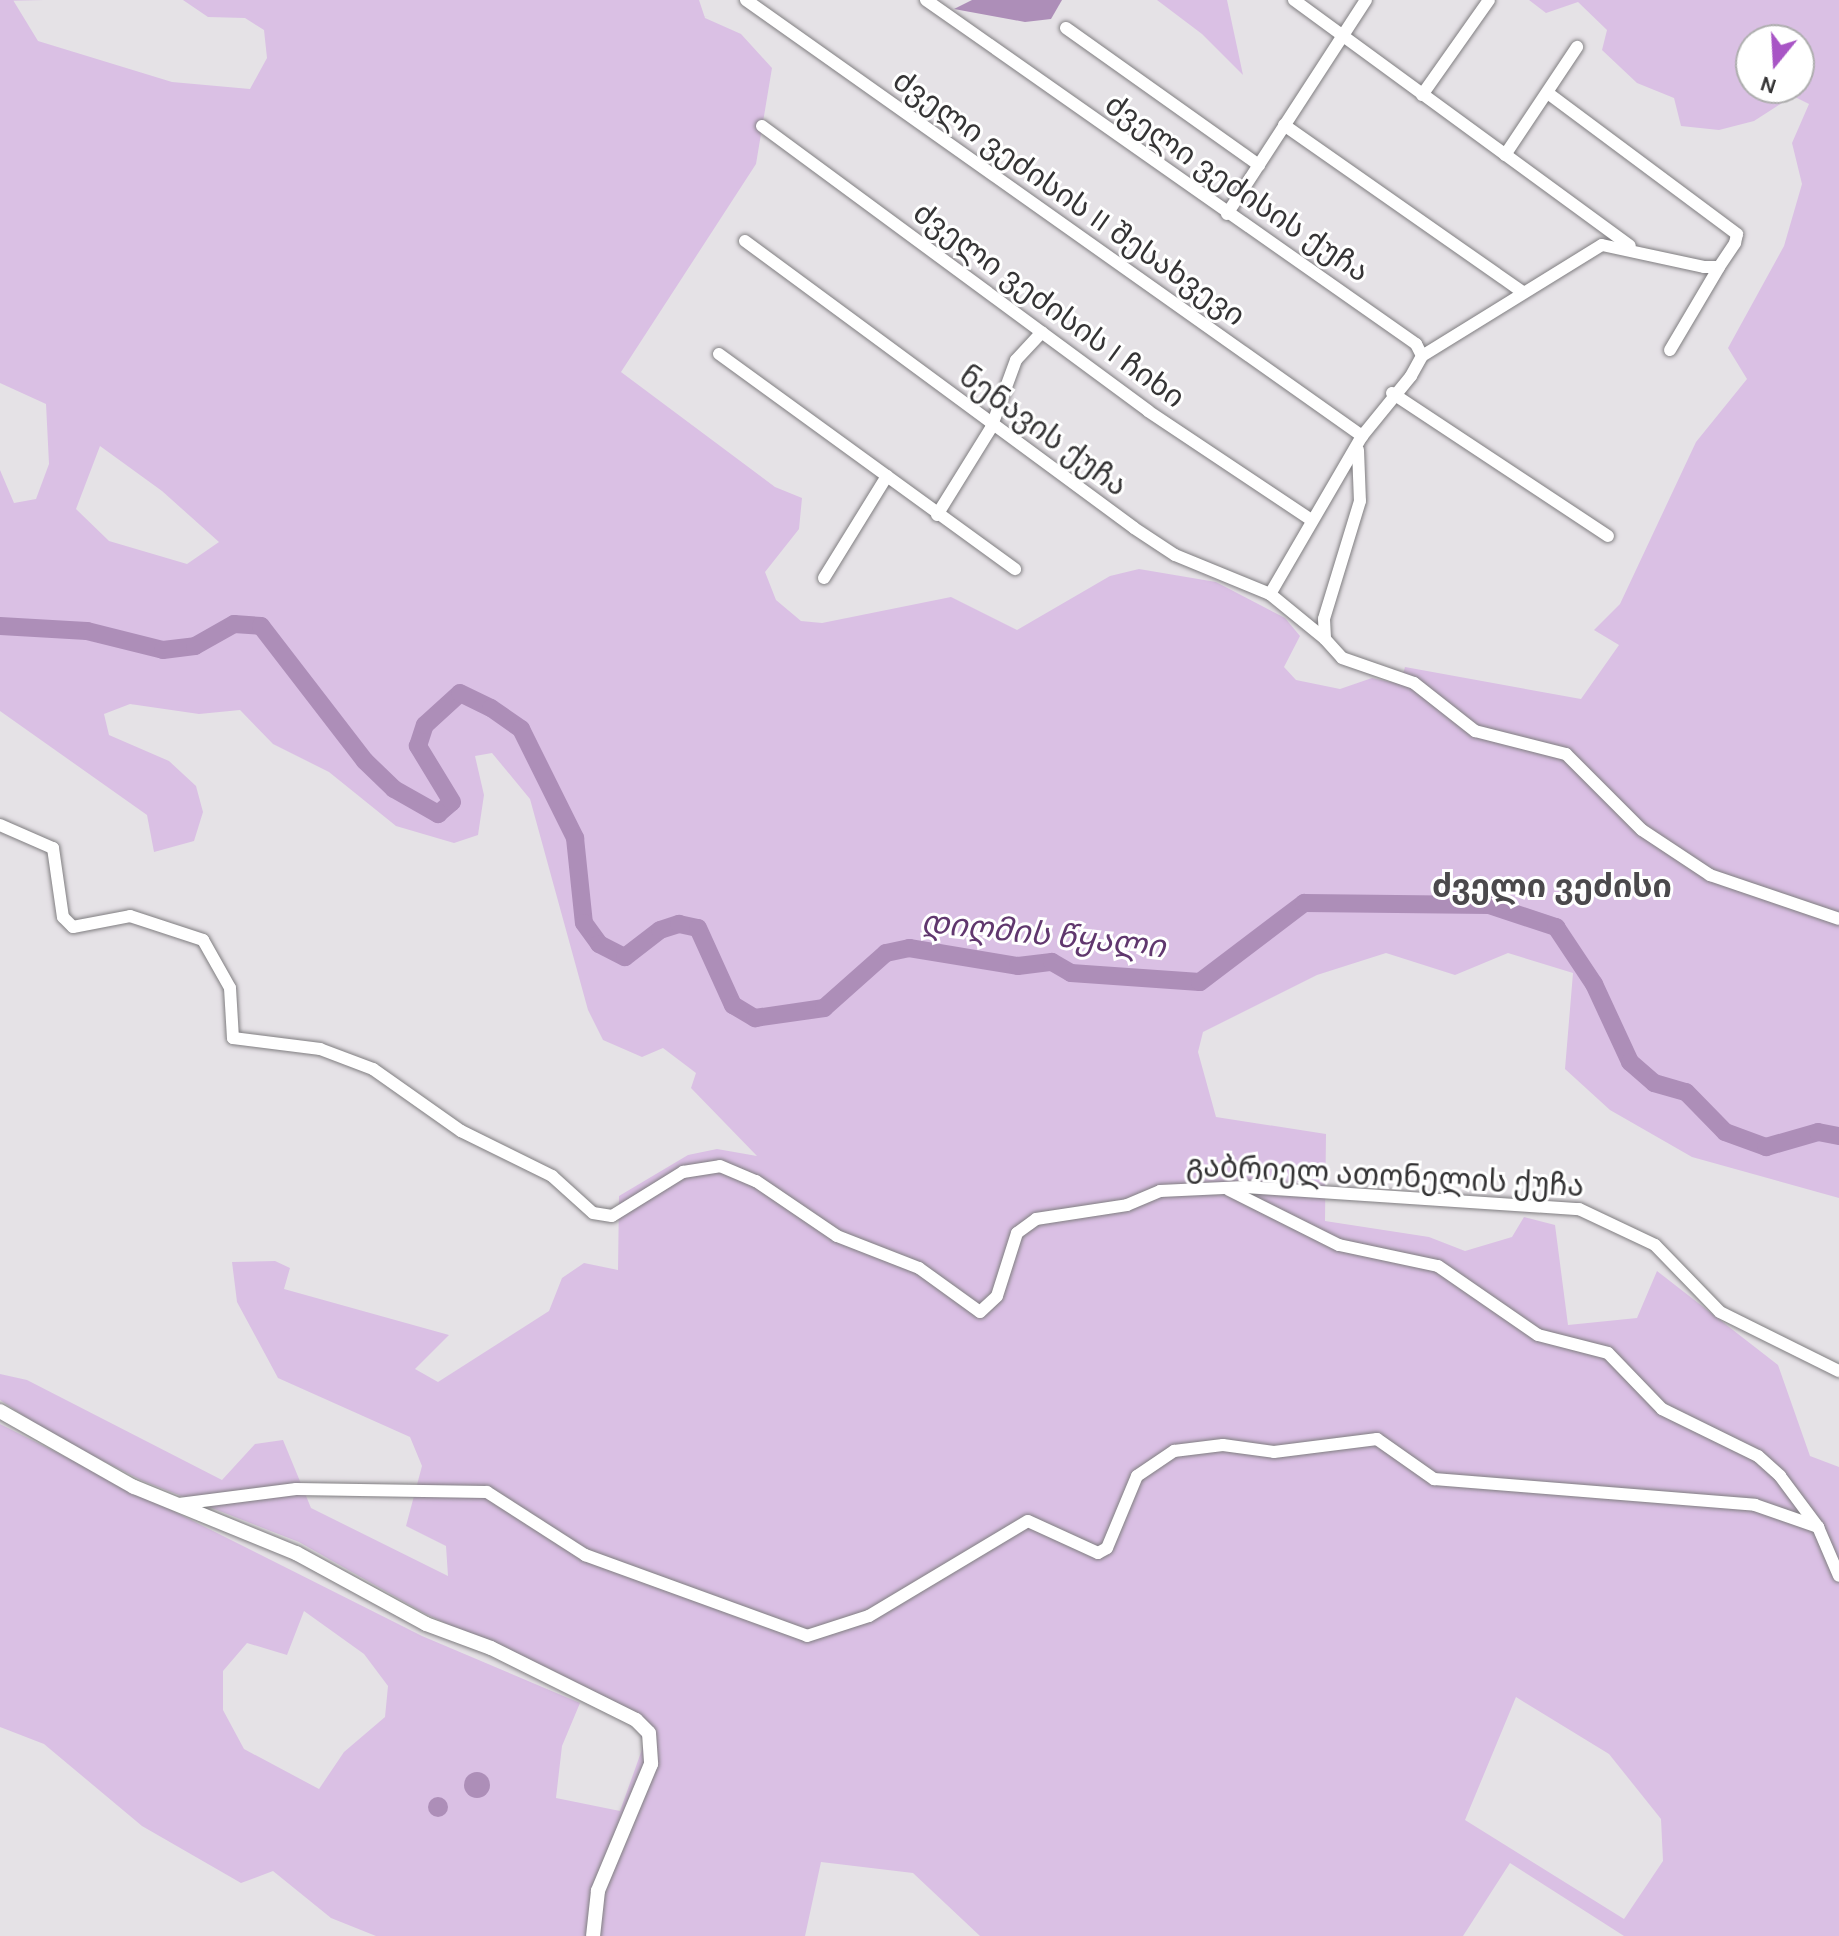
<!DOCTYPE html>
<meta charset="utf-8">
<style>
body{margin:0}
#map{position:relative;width:1839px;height:1936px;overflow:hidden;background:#e5e2e6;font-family:Karla,"Noto Sans Georgian",sans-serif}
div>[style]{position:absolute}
.green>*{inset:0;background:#dac0e4}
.water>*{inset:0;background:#ad8eb8}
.round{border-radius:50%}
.river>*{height:18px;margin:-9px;padding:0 9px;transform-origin:9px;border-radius:9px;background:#ad8eb8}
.roads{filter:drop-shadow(0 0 2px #807e81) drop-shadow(0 0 2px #807e81)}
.minor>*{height:12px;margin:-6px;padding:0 6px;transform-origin:6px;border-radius:6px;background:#fff}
.tertiary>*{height:14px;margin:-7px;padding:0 7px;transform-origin:7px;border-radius:7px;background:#fff}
span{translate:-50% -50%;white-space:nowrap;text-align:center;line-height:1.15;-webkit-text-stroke:6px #fff;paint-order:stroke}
.street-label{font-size:30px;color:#353435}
.neighbourhood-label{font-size:32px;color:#4b494c;font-weight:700}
.water-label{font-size:32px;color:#60376e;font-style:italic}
.north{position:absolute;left:1735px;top:24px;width:80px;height:80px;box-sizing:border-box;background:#fff;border:2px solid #aeaeae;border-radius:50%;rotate:198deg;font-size:22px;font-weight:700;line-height:32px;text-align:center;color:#353435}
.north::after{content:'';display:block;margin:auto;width:28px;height:36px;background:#a855c5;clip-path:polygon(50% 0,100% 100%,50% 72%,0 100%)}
</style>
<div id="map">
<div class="green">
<div style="clip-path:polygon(evenodd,0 0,13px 0,38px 41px,172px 82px,250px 89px,267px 58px,264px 30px,245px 18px,208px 17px,183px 0,699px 0,705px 18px,741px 34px,772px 68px,756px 164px,621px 372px,775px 487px,802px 498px,799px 529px,765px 572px,776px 600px,801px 621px,822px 623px,951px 597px,1017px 630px,1110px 576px,1139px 569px,1216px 582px,1285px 618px,1300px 636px,1284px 667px,1296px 680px,1340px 689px,1372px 678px,1400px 684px,1405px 667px,1581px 699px,1619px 645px,1594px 630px,1620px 604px,1696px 442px,1747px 379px,1728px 348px,1784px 246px,1802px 184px,1792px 143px,1809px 104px,1793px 96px,1754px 121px,1719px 130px,1681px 126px,1674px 98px,1637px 83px,1602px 50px,1607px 30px,1578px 2px,1546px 13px,1529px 0,1839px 0,1839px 1198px,1692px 1157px,1610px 1110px,1565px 1069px,1573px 973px,1508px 953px,1455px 975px,1386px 953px,1317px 975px,1203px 1032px,1198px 1052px,1216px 1117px,1326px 1134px,1325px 1221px,1429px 1237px,1465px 1251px,1512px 1237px,1524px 1217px,1555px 1225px,1568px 1325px,1637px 1318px,1657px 1271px,1778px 1365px,1810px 1456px,1839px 1467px,1839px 1936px,1624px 1936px,1510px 1863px,1463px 1936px,980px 1936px,913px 1873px,821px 1862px,805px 1936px,376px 1936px,331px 1918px,273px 1871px,241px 1883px,142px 1826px,44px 1744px,0 1727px,0 1424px,422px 1636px,580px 1703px,562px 1746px,556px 1798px,620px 1811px,644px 1744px,630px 1710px,424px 1613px,299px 1542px,143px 1481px,54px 1436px,0 1400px,0 1374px,27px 1380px,222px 1480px,255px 1444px,283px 1440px,311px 1508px,448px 1576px,446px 1546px,406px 1526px,422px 1466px,410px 1437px,278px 1378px,237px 1302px,232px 1262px,275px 1261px,290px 1268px,284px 1289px,449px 1335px,415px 1369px,438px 1382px,549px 1311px,562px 1278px,584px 1263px,618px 1270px,619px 1196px,688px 1155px,717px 1149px,757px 1156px,691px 1088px,696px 1073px,663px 1048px,642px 1057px,603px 1040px,588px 1010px,530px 799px,492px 753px,475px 756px,484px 795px,478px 835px,454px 843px,396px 826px,329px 772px,273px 744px,240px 710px,199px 714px,130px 704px,104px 714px,109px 735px,169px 761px,196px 786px,203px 812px,194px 841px,154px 852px,147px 815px,0 711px,0 470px,14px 503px,36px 499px,49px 464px,46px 404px,0 383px,0 0,1751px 40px,1799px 40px,1799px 88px,1751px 88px,1751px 40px,0 0,100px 446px,162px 491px,219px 542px,187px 564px,109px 541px,76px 509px,100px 446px,0 0,304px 1611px,364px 1654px,388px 1686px,385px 1717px,344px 1752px,319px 1789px,244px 1749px,223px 1710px,223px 1671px,247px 1643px,287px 1655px,304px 1611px,0 0,1516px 1697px,1609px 1754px,1661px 1819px,1663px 1861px,1624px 1919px,1465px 1820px,1516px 1697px)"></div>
<div style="clip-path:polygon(1157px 0,1227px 0,1243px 75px,1202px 34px)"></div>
</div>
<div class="water">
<div style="clip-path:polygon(972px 0,1062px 0,1051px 19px,1025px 22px,954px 9px)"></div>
<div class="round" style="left:464px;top:1772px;width:26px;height:26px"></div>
<div class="round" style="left:428px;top:1797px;width:20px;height:20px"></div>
</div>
<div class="river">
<div style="left:0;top:626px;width:87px;rotate:3.3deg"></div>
<div style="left:87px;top:631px;width:78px;rotate:14deg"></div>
<div style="left:163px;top:650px;width:32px;rotate:-7deg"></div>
<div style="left:195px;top:646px;width:45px;rotate:-29.4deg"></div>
<div style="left:234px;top:624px;width:27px;rotate:4deg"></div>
<div style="left:261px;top:626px;width:170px;rotate:52.4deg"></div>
<div style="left:365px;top:761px;width:40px;rotate:44deg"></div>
<div style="left:394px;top:789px;width:51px;rotate:29.6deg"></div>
<div style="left:438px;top:814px;width:18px;rotate:-41deg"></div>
<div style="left:452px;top:802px;width:66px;rotate:-121.3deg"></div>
<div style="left:418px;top:746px;width:22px;rotate:-72deg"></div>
<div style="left:425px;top:725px;width:47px;rotate:-42.4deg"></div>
<div style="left:460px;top:693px;width:34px;rotate:26deg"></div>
<div style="left:491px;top:708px;width:37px;rotate:35deg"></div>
<div style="left:521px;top:729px;width:122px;rotate:63.6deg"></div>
<div style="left:575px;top:838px;width:85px;rotate:84deg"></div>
<div style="left:584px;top:923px;width:26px;rotate:54deg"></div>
<div style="left:599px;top:944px;width:29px;rotate:27deg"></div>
<div style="left:625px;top:957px;width:44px;rotate:-37.6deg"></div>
<div style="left:660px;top:930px;width:20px;rotate:-18deg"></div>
<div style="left:679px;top:924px;width:19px;rotate:12deg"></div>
<div style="left:698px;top:928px;width:85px;rotate:65.6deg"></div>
<div style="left:733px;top:1005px;width:26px;rotate:31deg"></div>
<div style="left:755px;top:1018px;width:70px;rotate:-8.2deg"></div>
<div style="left:824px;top:1008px;width:83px;rotate:-41.6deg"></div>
<div style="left:886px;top:953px;width:24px;rotate:-12deg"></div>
<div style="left:909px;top:948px;width:110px;rotate:9.4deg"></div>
<div style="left:1018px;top:966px;width:34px;rotate:-7deg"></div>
<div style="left:1052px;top:962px;width:22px;rotate:30deg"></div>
<div style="left:1071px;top:973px;width:129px;rotate:4deg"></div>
<div style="left:1200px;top:982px;width:131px;rotate:-37.2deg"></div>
<div style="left:1304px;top:903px;width:185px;rotate:0.6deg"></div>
<div style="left:1489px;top:905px;width:71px;rotate:18.2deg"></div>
<div style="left:1556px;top:927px;width:69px;rotate:56.3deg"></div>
<div style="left:1594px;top:984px;width:86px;rotate:65.2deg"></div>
<div style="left:1630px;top:1062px;width:32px;rotate:41deg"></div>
<div style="left:1654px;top:1083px;width:33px;rotate:16deg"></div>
<div style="left:1686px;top:1092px;width:56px;rotate:45.7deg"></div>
<div style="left:1725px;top:1132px;width:44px;rotate:20.1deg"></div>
<div style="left:1766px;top:1147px;width:54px;rotate:-16.1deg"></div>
<div style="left:1818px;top:1132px;width:21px;rotate:11deg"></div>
</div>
<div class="roads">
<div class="minor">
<div style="left:746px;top:0;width:755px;rotate:35.29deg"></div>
<div style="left:926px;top:0;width:599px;rotate:35.07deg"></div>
<div style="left:1416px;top:344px;width:13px;rotate:63deg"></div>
<div style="left:1422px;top:356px;width:23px;rotate:119deg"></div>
<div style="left:1411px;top:376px;width:77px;rotate:129.2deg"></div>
<div style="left:1362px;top:436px;width:183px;rotate:120.2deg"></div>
<div style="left:1294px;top:0;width:416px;rotate:36.2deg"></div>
<div style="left:1066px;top:28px;width:237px;rotate:35.4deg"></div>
<div style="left:1422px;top:95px;width:116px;rotate:-54.8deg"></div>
<div style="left:1284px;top:125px;width:289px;rotate:35deg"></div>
<div style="left:762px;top:126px;width:480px;rotate:36.4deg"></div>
<div style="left:1148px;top:411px;width:195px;rotate:33.7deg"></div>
<div style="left:1505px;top:155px;width:130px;rotate:-56.3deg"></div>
<div style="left:1227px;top:214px;width:255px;rotate:-57deg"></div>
<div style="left:745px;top:241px;width:483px;rotate:36.4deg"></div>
<div style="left:1134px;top:528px;width:49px;rotate:33.4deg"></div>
<div style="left:1175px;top:555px;width:103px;rotate:22.3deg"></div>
<div style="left:1270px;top:594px;width:71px;rotate:39.3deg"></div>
<div style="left:1670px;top:350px;width:96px;rotate:-59.4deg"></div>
<div style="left:719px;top:354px;width:366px;rotate:36deg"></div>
<div style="left:1422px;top:356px;width:211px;rotate:-31.7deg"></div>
<div style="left:1602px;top:245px;width:104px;rotate:12.2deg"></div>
<div style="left:1704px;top:267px;width:15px"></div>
<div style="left:1719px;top:267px;width:29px;rotate:-56deg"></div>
<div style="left:1735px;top:243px;width:9px;rotate:-77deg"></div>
<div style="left:1737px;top:234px;width:234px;rotate:-143.3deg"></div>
<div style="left:1392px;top:393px;width:259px;rotate:33.5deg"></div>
<div style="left:1358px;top:450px;width:51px;rotate:87.8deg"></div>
<div style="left:1360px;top:501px;width:123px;rotate:107deg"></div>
<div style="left:1324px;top:619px;width:20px;rotate:87deg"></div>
<div style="left:1325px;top:639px;width:25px;rotate:48deg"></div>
<div style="left:1342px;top:658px;width:76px;rotate:19.1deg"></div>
<div style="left:1414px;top:683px;width:78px;rotate:38.2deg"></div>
<div style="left:1475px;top:731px;width:94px;rotate:14.2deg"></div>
<div style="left:1566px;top:754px;width:107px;rotate:45deg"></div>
<div style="left:1642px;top:830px;width:82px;rotate:33.5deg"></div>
<div style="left:1710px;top:875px;width:136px;rotate:18.8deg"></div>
<div style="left:937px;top:515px;width:102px;rotate:-58.2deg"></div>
<div style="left:991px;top:428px;width:72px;rotate:-69.8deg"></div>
<div style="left:1016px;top:360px;width:38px;rotate:-47deg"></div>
<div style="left:824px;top:578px;width:120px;rotate:-58.3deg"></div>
<div style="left:0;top:825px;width:58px;rotate:23.5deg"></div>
<div style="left:53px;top:848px;width:70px;rotate:81.8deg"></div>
<div style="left:63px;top:917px;width:14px;rotate:45deg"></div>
<div style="left:73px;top:927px;width:58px;rotate:-10.9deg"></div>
<div style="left:130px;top:916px;width:77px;rotate:18.2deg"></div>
<div style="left:203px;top:940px;width:55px;rotate:60.6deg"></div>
<div style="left:230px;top:988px;width:50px;rotate:86.6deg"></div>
<div style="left:233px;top:1038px;width:88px;rotate:7.2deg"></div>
<div style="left:320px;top:1049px;width:57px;rotate:20.7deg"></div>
<div style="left:373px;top:1069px;width:108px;rotate:35.2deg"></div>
<div style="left:461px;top:1131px;width:102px;rotate:26.3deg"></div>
<div style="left:552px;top:1176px;width:55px;rotate:42.1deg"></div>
<div style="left:593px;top:1213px;width:19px;rotate:9deg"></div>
<div style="left:612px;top:1216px;width:84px;rotate:-31.8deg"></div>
<div style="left:683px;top:1172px;width:37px;rotate:-9deg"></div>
<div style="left:720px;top:1166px;width:39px;rotate:23deg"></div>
<div style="left:756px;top:1181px;width:98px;rotate:34.2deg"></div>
<div style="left:837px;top:1236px;width:88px;rotate:21.3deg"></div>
<div style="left:919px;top:1268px;width:75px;rotate:35.8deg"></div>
<div style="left:980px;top:1312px;width:23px;rotate:-43deg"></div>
<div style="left:997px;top:1296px;width:66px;rotate:-72.4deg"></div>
<div style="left:1017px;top:1233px;width:24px;rotate:-36deg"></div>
<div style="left:1036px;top:1219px;width:92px;rotate:-8.7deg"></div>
<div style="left:1127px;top:1205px;width:36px;rotate:-23deg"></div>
<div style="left:1160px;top:1191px;width:85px;rotate:-2.7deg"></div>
<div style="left:1245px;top:1187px;width:335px;rotate:3.8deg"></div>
<div style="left:1579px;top:1209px;width:84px;rotate:25.3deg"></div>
<div style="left:1655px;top:1245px;width:93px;rotate:45.9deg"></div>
<div style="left:1720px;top:1312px;width:133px;rotate:26.4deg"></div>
<div style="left:1229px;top:1190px;width:123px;rotate:26.6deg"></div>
<div style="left:1339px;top:1245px;width:101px;rotate:12deg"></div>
<div style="left:1438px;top:1266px;width:121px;rotate:34.6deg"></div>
<div style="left:1538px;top:1335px;width:72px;rotate:14.4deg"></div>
<div style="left:1608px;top:1353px;width:78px;rotate:46deg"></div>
<div style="left:1662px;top:1409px;width:107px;rotate:26.1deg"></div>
<div style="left:1758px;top:1456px;width:30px;rotate:42deg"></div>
<div style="left:1780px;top:1476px;width:64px;rotate:53.3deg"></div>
<div style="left:1818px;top:1527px;width:53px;rotate:66.8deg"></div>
<div style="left:179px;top:1504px;width:118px;rotate:-7.3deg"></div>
<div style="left:296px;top:1489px;width:191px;rotate:0.9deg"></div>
<div style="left:487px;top:1492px;width:117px;rotate:32.7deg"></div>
<div style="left:585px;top:1555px;width:236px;rotate:20deg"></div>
<div style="left:807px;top:1636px;width:65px;rotate:-17.9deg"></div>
<div style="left:869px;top:1616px;width:185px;rotate:-30.9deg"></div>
<div style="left:1028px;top:1521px;width:77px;rotate:24.6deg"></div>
<div style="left:1098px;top:1553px;width:10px;rotate:-29deg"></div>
<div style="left:1107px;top:1548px;width:78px;rotate:-67.4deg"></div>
<div style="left:1137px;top:1476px;width:45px;rotate:-34deg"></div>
<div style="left:1174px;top:1451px;width:49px;rotate:-7deg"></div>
<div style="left:1223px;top:1445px;width:51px;rotate:7.8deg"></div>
<div style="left:1274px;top:1452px;width:104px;rotate:-7.2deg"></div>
<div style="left:1377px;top:1439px;width:70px;rotate:35.1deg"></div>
<div style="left:1434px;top:1479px;width:322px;rotate:4.6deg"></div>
<div style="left:1755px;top:1505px;width:67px;rotate:19.2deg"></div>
</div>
<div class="tertiary">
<div style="left:0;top:1411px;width:154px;rotate:29.6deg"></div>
<div style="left:134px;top:1487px;width:175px;rotate:22.2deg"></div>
<div style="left:296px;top:1553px;width:148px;rotate:28.6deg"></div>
<div style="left:426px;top:1624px;width:69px;rotate:20.3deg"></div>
<div style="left:491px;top:1648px;width:162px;rotate:26.4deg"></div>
<div style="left:636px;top:1720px;width:18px;rotate:45deg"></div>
<div style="left:649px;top:1733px;width:31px;rotate:86deg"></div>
<div style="left:651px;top:1764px;width:138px;rotate:112.7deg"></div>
<div style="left:598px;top:1891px;width:45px;rotate:96.3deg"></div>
</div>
</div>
<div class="street-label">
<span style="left:1237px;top:188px;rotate:34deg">ძველი ვეძისის ქუჩა</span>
<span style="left:1069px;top:198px;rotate:35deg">ძველი ვეძისის II შესახვევი</span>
<span style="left:1049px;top:305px;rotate:36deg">ძველი ვეძისის I ჩიხი</span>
<span style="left:1043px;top:431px;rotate:36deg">ნენავის ქუჩა</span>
<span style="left:1385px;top:1176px;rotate:3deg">გაბრიელ ათონელის ქუჩა</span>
</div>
<div class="neighbourhood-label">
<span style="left:1552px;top:887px">ძველი ვეძისი</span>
</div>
<div class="water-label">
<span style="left:1043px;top:935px;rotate:6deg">დიღმის წყალი</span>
</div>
<div class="north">N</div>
</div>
